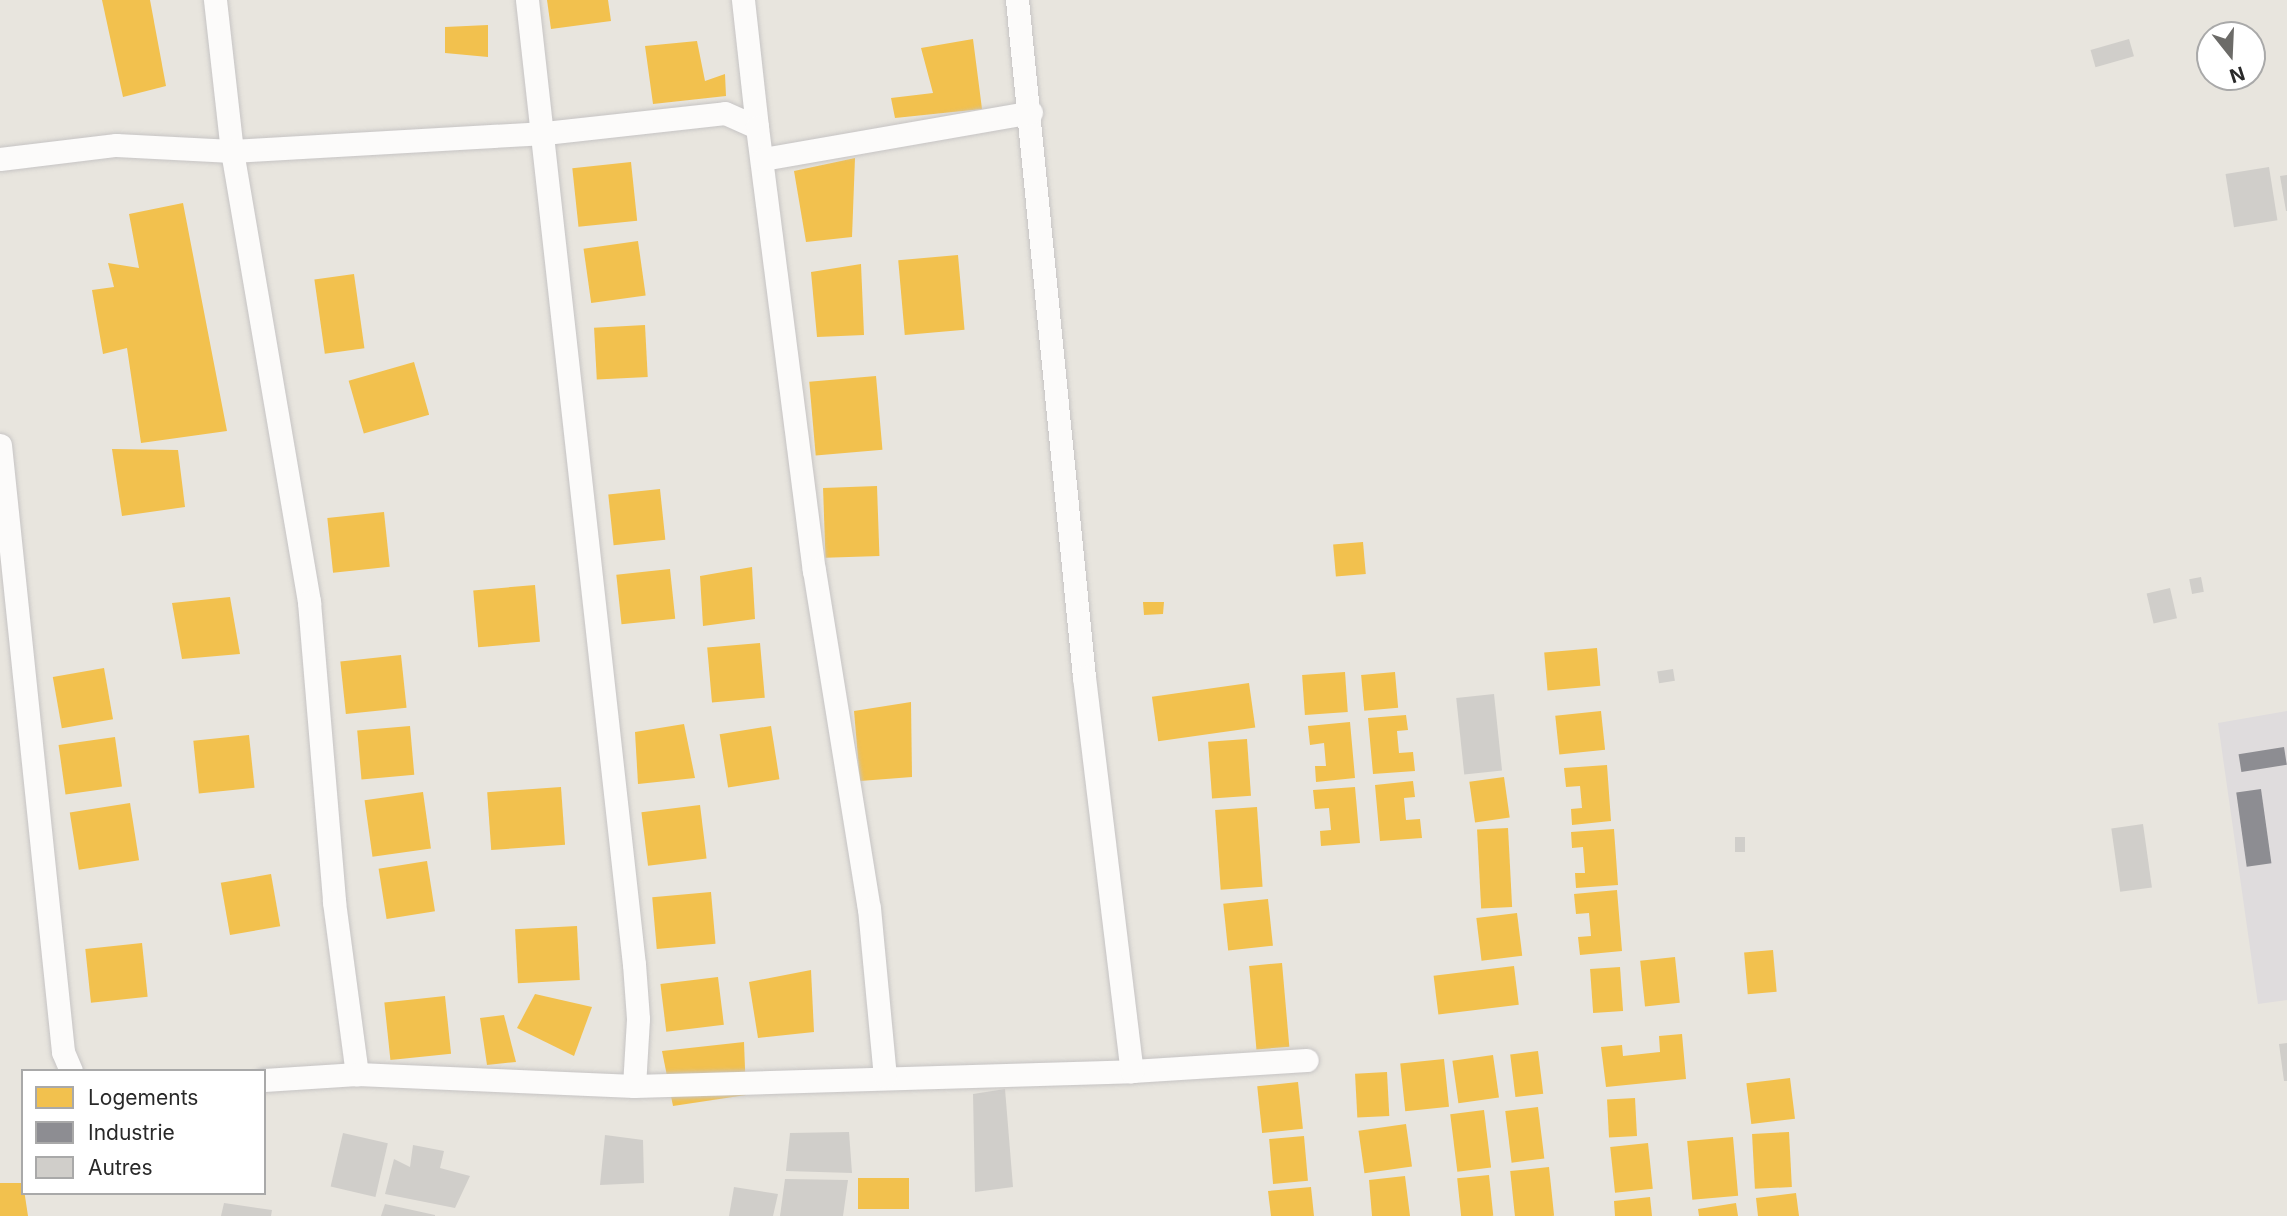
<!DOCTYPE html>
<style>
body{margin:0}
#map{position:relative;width:2287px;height:1216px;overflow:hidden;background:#e8e5de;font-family:Inter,sans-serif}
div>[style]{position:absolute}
.industrial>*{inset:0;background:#dfdcdd}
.homes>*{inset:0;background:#f2c14e;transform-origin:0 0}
.industry>*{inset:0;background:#8d8d92;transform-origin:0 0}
.building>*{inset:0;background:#d0ceca;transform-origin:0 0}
.roads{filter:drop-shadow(0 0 2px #c6c4c4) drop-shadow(0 0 2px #c6c4c4)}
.minor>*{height:23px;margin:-11.5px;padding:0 11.5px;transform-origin:11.5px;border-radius:11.5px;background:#fcfbfa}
span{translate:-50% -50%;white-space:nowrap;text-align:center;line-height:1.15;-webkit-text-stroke:7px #fff;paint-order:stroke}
.legend{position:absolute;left:21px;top:1069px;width:245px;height:126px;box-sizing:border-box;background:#fff;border:2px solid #a9a9a9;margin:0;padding:9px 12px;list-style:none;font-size:21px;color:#292929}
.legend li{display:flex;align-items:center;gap:14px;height:35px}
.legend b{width:35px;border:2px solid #a9a9a9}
.north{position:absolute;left:2196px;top:21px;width:70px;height:70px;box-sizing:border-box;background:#fff;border:2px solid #a9a9a9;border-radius:50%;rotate:162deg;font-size:19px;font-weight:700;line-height:28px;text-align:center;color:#292929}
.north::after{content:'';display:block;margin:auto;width:24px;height:32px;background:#6c6b68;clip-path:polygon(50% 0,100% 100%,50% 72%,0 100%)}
</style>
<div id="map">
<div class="industrial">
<div style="clip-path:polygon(2287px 711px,2287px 1000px,2258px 1004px,2218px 723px)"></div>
</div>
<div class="homes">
<div style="clip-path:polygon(102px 0,150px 0,166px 86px,123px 97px)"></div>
<div style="clip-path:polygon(547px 0,608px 0,611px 21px,551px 29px)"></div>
<div style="clip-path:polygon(488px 25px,488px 57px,445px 53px,445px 27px)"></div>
<div style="clip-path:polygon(973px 39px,982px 109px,895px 118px,891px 98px,933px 93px,921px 48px)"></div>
<div style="clip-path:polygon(697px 41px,705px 81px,725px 74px,726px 96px,653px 104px,645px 46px)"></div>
<div style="clip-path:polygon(855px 158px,852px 237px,806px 242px,794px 171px)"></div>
<div style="left:631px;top:162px;width:59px;height:59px;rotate:84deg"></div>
<div style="clip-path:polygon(183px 203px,227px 431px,141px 443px,127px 348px,103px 354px,92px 290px,114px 287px,108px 263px,139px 268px,129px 214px)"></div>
<div style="left:638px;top:241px;width:55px;height:55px;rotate:82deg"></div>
<div style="left:958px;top:255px;width:75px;height:60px;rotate:85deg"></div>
<div style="clip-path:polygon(861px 264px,864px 335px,817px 337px,811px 272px)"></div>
<div style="left:354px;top:274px;width:75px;height:40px;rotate:82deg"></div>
<div style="left:645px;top:325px;width:52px;height:51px;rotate:87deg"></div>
<div style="left:414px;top:362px;width:55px;height:68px;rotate:74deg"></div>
<div style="left:876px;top:376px;width:74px;height:67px;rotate:85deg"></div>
<div style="clip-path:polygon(112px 449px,178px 450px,185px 507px,122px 516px)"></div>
<div style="left:877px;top:486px;width:70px;height:54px;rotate:88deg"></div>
<div style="left:660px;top:489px;width:51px;height:52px;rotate:84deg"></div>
<div style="left:384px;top:512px;width:55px;height:57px;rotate:84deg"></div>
<div style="left:1363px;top:542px;width:32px;height:30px;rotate:85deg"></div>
<div style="clip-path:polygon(752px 567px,755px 619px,703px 626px,700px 576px)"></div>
<div style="left:670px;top:569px;width:50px;height:54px;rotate:84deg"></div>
<div style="left:535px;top:585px;width:57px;height:62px;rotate:85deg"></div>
<div style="clip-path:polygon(230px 597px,240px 654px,182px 659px,172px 603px)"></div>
<div style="clip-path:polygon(1143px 602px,1164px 602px,1163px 614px,1144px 615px)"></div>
<div style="left:760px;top:643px;width:55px;height:53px;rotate:85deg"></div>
<div style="left:1597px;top:648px;width:38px;height:53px;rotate:85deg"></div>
<div style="left:401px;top:655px;width:53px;height:61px;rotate:84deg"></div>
<div style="left:104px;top:668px;width:52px;height:52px;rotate:80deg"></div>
<div style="left:1345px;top:672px;width:40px;height:43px;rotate:86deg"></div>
<div style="left:1395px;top:672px;width:36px;height:34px;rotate:85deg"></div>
<div style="left:1249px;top:683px;width:45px;height:98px;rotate:82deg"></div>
<div style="clip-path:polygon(911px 702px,912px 777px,860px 781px,854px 711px)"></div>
<div style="left:1601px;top:711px;width:39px;height:46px;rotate:84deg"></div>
<div style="clip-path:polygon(1406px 715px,1408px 730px,1397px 731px,1399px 753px,1413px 752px,1415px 771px,1373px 774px,1368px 718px)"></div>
<div style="clip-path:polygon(1350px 722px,1355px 778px,1316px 782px,1315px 766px,1326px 766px,1324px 743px,1310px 745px,1308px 726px)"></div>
<div style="clip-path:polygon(684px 724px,695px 778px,638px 784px,635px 732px)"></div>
<div style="left:410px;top:726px;width:49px;height:53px;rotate:85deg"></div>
<div style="left:771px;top:726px;width:54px;height:52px;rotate:81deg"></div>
<div style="left:249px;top:735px;width:53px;height:56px;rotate:84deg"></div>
<div style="left:115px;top:737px;width:50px;height:57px;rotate:82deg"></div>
<div style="left:1247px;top:739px;width:57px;height:39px;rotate:86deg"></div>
<div style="clip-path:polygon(1607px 765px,1611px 821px,1572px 825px,1571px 809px,1582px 808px,1580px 786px,1566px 787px,1564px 768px)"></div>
<div style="left:1504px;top:777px;width:41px;height:35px;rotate:82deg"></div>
<div style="clip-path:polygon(1413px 781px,1415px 797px,1404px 798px,1406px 820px,1420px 819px,1422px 838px,1380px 841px,1375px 785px)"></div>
<div style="left:561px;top:787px;width:58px;height:74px;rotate:86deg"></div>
<div style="clip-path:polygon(1355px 787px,1360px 843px,1321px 846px,1320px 831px,1331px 830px,1329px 808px,1315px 809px,1313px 790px)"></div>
<div style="left:423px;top:792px;width:57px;height:59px;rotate:82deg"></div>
<div style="left:130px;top:803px;width:58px;height:61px;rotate:81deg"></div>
<div style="left:700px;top:805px;width:54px;height:59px;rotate:83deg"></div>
<div style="left:1257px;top:807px;width:80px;height:42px;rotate:86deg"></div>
<div style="left:1508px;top:828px;width:79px;height:31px;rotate:87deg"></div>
<div style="clip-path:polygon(1614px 829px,1618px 885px,1576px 888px,1575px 873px,1585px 873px,1583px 847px,1572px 848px,1571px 832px)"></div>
<div style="left:427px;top:861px;width:51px;height:49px;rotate:81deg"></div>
<div style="left:271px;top:874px;width:53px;height:51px;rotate:80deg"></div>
<div style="clip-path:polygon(1617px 890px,1622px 951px,1580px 955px,1578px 937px,1591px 936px,1589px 913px,1576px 914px,1574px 894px)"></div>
<div style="left:711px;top:892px;width:52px;height:59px;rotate:85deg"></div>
<div style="left:1268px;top:899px;width:47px;height:45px;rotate:84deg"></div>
<div style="left:1517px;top:913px;width:43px;height:41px;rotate:83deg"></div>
<div style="left:577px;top:926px;width:54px;height:62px;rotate:87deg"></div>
<div style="left:142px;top:943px;width:54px;height:57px;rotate:84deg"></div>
<div style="left:1773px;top:950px;width:42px;height:29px;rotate:85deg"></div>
<div style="left:1675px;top:957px;width:46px;height:35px;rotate:84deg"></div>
<div style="left:1282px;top:963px;width:84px;height:33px;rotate:85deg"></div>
<div style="left:1514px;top:966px;width:39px;height:81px;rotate:83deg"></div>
<div style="left:1620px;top:967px;width:44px;height:30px;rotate:86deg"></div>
<div style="clip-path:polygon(811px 970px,814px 1032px,758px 1038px,749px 982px)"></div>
<div style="left:718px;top:977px;width:48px;height:58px;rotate:83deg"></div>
<div style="clip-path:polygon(535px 994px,592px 1007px,574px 1056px,517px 1028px)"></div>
<div style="left:445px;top:996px;width:58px;height:61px;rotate:84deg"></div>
<div style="clip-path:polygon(504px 1015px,516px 1062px,487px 1065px,480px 1018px)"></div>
<div style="clip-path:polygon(1682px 1034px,1686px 1079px,1606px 1087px,1601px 1047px,1622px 1045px,1623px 1056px,1660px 1052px,1659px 1036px)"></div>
<div style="clip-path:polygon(744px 1042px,746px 1095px,673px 1106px,662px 1051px)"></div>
<div style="left:1538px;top:1051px;width:43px;height:28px;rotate:83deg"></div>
<div style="left:1493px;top:1055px;width:43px;height:41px;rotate:82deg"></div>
<div style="left:1444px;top:1059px;width:48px;height:44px;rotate:84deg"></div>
<div style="left:1387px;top:1072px;width:44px;height:32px;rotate:87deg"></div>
<div style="left:1790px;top:1078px;width:41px;height:44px;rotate:83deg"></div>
<div style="left:1298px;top:1082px;width:47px;height:41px;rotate:84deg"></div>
<div style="left:1635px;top:1098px;width:38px;height:28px;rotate:87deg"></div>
<div style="left:1538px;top:1107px;width:52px;height:33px;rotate:83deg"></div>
<div style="left:1484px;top:1110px;width:58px;height:34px;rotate:83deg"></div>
<div style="left:1406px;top:1124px;width:43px;height:48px;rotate:82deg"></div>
<div style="left:1789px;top:1132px;width:55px;height:37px;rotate:87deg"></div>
<div style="left:1304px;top:1136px;width:45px;height:35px;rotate:85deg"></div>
<div style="left:1733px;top:1137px;width:59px;height:46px;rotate:85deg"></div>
<div style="left:1648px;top:1143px;width:46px;height:38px;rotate:84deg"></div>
<div style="left:1549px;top:1167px;width:49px;height:39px;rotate:84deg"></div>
<div style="left:1489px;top:1175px;width:41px;height:32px;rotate:84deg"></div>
<div style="clip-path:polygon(1405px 1176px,1410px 1216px,1372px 1216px,1369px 1180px)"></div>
<div style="left:858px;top:1178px;width:51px;height:31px"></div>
<div style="clip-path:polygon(0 1183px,23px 1183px,28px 1216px,0 1216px)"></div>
<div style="clip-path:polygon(1311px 1187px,1314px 1216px,1271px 1216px,1268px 1191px)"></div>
<div style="clip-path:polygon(1796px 1193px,1799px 1216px,1758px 1216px,1756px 1198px)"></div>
<div style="clip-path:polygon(1650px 1197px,1652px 1216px,1615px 1216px,1614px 1201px)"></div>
<div style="clip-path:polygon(1736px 1203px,1738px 1216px,1699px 1216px,1698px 1209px)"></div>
</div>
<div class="industry">
<div style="left:2284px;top:747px;width:18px;height:46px;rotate:81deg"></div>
<div style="left:2261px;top:789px;width:75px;height:25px;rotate:82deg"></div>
</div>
<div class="building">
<div style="left:2129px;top:39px;width:18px;height:40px;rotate:74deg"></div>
<div style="left:2269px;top:167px;width:54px;height:44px;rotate:81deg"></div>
<div style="clip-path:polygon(2287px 175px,2287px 211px,2286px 211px,2280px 176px)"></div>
<div style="left:2201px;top:577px;width:15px;height:12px;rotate:79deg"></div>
<div style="left:2170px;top:588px;width:31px;height:24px;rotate:77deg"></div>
<div style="left:1673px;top:669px;width:12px;height:16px;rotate:81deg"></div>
<div style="left:1494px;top:694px;width:77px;height:38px;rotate:84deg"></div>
<div style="left:2143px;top:824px;width:64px;height:32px;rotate:82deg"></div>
<div style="left:1735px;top:837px;width:10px;height:15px"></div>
<div style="clip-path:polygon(2287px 1043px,2287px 1081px,2284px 1081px,2279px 1044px)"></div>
<div style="clip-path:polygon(1005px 1089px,1013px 1187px,975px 1192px,973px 1094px)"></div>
<div style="clip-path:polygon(849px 1132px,852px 1173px,786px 1171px,790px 1133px)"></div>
<div style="left:343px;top:1133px;width:46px;height:55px;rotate:13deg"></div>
<div style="clip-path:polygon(605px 1135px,643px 1140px,644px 1183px,600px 1185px)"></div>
<div style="clip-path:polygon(413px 1145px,444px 1151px,440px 1168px,470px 1176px,455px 1208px,385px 1194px,394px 1159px,410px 1167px)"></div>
<div style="clip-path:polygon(785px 1179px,848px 1180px,843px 1216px,780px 1216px)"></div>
<div style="clip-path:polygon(734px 1187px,778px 1194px,773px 1216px,729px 1216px)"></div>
<div style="clip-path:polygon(224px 1203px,272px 1210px,271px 1216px,221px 1216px)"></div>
<div style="clip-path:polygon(385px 1204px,435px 1215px,435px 1216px,381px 1216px)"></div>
</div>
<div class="roads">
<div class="minor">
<div style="left:215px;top:0;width:152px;rotate:83.6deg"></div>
<div style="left:232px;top:151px;width:458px;rotate:80.3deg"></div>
<div style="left:309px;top:602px;width:301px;rotate:85.2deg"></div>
<div style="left:334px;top:902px;width:174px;rotate:82.4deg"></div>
<div style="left:357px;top:1074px;width:277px;rotate:2.5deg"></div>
<div style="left:634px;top:1086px;width:498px;rotate:-1.7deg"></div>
<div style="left:1132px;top:1071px;width:175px;rotate:-3.6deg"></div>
<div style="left:527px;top:0;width:970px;rotate:83.67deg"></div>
<div style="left:634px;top:964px;width:55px;rotate:85.8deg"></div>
<div style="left:638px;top:1019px;width:67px;rotate:93.4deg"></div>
<div style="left:743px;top:0;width:128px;rotate:83.7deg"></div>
<div style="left:1017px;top:0;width:680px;rotate:84.35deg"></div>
<div style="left:1084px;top:677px;width:397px;rotate:83.1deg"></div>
<div style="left:0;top:159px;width:117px;rotate:-6.9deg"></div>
<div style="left:116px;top:145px;width:116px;rotate:3deg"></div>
<div style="left:232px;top:151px;width:314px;rotate:-3.3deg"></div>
<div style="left:545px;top:133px;width:181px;rotate:-6.3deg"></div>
<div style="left:725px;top:113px;width:35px;rotate:24deg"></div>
<div style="left:757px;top:127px;width:447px;rotate:82.7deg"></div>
<div style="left:814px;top:570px;width:342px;rotate:80.8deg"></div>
<div style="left:869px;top:908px;width:169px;rotate:84.6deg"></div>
<div style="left:763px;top:159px;width:272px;rotate:-9.9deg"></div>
<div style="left:0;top:445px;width:610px;rotate:84.07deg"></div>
<div style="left:63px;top:1052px;width:21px;rotate:67deg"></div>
<div style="left:264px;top:1080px;width:93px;rotate:-3.7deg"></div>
</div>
</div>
<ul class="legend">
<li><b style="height:19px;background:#f2c14e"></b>Logements</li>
<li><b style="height:19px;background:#8d8d92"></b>Industrie</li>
<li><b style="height:19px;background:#d0ceca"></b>Autres</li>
</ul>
<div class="north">N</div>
</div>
